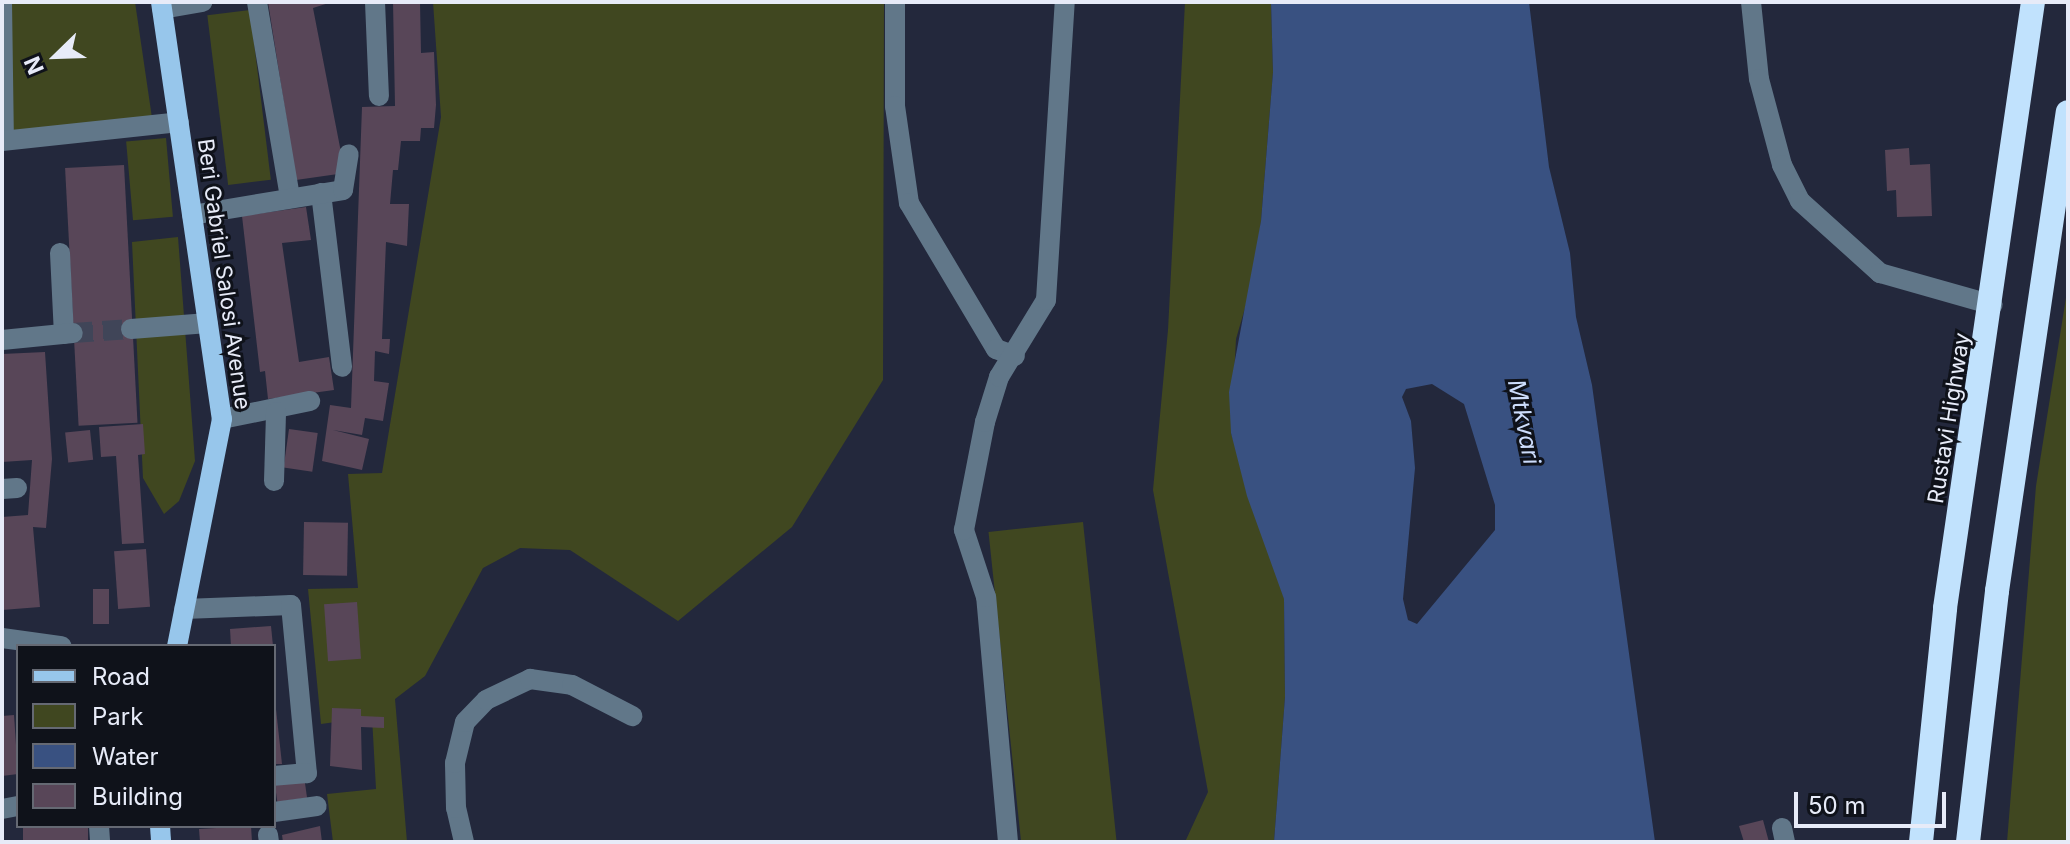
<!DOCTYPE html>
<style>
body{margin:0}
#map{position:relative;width:2070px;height:844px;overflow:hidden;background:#23283c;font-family:Inter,sans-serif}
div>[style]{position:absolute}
.green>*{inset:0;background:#404720;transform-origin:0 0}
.water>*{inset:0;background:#395181}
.building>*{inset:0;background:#584658;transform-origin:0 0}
.minor-tunnel>*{height:20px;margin-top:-10px;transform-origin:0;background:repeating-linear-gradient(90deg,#404558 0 20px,transparent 0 30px)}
.minor>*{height:20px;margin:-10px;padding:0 10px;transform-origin:10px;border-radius:10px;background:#617789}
.major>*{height:20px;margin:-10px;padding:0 10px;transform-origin:10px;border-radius:10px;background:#97c6eb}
.highway>*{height:24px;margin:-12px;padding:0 12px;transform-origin:12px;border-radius:12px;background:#c1e2fd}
span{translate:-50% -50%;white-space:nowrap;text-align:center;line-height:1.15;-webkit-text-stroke:6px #0f121a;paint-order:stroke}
.street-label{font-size:22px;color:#e7ebf8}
.water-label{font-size:24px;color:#cdddfc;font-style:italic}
.frame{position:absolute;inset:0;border:4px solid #e7ebf8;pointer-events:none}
.legend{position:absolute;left:16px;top:644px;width:260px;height:184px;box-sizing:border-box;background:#0f121a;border:2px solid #656973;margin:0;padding:10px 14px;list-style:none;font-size:24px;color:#e7ebf8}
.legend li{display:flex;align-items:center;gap:16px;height:40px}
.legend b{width:40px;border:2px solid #656973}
.north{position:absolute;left:16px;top:16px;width:80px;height:80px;-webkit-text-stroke:6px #0f121a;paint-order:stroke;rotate:247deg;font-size:22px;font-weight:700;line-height:32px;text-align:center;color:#e7ebf8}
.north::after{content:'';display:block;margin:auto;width:28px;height:36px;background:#e7ebf8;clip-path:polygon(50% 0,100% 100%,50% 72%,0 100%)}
.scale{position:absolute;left:1794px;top:792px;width:152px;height:36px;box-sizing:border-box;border:4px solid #e7ebf8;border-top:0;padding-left:10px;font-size:24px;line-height:28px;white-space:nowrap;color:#e7ebf8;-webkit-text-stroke:6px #0f121a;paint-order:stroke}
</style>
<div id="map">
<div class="green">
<div style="clip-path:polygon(12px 2px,135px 2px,152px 118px,11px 133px)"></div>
<div style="clip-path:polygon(433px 2px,884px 2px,883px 380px,792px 527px,678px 621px,570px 550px,520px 548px,483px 568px,425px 676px,395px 699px,407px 842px,333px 842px,327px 794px,376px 789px,372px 717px,321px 724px,308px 589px,358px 588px,348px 474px,382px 473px,441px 117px)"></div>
<div style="clip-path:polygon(1185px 2px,1271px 2px,1273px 72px,1261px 221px,1254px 277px,1236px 339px,1231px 433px,1284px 598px,1285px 697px,1274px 842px,1185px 842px,1208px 792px,1153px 490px,1168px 330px)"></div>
<div style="left:250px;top:10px;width:171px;height:43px;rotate:83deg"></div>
<div style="left:166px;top:138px;width:79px;height:40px;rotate:85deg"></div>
<div style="clip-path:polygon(178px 237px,195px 461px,179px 501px,164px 514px,143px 478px,132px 242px)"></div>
<div style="clip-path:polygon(2068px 285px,2068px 842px,2007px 842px,2036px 486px)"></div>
<div style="left:1083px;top:522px;width:322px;height:95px;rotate:84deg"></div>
</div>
<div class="water">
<div style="clip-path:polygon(evenodd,1271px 2px,1529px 2px,1549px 167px,1570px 253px,1576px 317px,1592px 385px,1655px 842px,1274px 842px,1285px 697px,1284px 599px,1247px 496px,1231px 433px,1229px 392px,1261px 221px,1273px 72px,1271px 2px,1432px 384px,1464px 404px,1495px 505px,1495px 530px,1417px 624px,1408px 620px,1403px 599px,1415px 468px,1411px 421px,1402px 397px,1406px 389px,1432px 384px)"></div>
</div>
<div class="building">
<div style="clip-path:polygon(268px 2px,332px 2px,313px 8px,345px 173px,296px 180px)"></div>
<div style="clip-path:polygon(393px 2px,420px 2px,421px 53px,434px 52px,436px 105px,434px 128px,421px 128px,420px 141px,401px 141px,398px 170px,393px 170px,390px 204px,409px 204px,407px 246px,386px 242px,382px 339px,390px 339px,389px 354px,375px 351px,374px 381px,389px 383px,383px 421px,365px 418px,362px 435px,333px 430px,369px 439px,362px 470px,322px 461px,330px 405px,351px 408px,362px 107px,395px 106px)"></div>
<div style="clip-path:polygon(1909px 148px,1910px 165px,1930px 164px,1932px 216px,1897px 217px,1896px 190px,1887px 191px,1885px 150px)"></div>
<div style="left:124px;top:165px;width:258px;height:59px;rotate:87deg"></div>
<div style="clip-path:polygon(306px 207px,311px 240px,282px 243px,299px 362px,329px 357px,334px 390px,268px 399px,265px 371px,260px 372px,242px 216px)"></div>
<div style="clip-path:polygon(45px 352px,52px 459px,46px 528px,33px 527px,40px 607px,2px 610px,2px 517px,28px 515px,32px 460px,2px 462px,2px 354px)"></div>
<div style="clip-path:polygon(143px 424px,145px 454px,138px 455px,144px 543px,122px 544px,116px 456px,101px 457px,99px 427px)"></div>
<div style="left:289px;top:429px;width:29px;height:39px;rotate:8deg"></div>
<div style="left:90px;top:430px;width:30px;height:25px;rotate:84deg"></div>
<div style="left:304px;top:522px;width:44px;height:53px;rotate:1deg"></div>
<div style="left:146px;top:549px;width:58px;height:32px;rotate:86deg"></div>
<div style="left:93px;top:589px;width:16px;height:35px"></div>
<div style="left:357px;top:602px;width:57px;height:33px;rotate:86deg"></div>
<div style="clip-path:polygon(271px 626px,273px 646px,231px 646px,230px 629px)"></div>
<div style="clip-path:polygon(274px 691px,282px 764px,274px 764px)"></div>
<div style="clip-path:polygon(332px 708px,361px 709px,361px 716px,384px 717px,384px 728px,361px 727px,362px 770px,330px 766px)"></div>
<div style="clip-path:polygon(14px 715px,18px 774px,2px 776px,2px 716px)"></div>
<div style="left:304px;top:776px;width:22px;height:30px;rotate:82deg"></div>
<div style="clip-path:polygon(1763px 820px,1769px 842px,1744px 842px,1739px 826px)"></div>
<div style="left:23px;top:826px;width:65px;height:17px"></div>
<div style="clip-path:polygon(251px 826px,252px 842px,200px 842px,199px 829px)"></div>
<div style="clip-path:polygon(320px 826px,322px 842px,283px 842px,282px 835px)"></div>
</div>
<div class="minor-tunnel">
<div style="left:73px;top:333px;width:58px;rotate:-3.9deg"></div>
</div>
<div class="minor">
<div style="left:2px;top:2px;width:138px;rotate:89.2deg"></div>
<div style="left:257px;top:2px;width:199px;rotate:80.4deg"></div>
<div style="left:375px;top:2px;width:94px;rotate:87.6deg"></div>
<div style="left:895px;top:2px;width:104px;rotate:90deg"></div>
<div style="left:895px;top:106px;width:98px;rotate:81.8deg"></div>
<div style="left:909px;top:203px;width:170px;rotate:59.2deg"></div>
<div style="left:996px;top:349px;width:20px;rotate:20deg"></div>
<div style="left:1751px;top:2px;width:77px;rotate:84.1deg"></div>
<div style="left:1759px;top:79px;width:89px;rotate:75deg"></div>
<div style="left:1782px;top:165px;width:40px;rotate:63.4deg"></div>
<div style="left:1800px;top:201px;width:108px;rotate:42deg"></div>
<div style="left:1880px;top:273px;width:117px;rotate:15.8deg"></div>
<div style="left:162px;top:9px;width:41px;rotate:-9.9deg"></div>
<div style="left:2px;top:141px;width:178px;rotate:-6.1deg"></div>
<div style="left:321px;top:193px;width:175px;rotate:83.1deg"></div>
<div style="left:192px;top:215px;width:153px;rotate:-9.4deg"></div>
<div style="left:343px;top:190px;width:36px;rotate:-81deg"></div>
<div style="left:60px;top:253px;width:81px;rotate:87.2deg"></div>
<div style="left:131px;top:329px;width:77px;rotate:-4.5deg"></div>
<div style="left:2px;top:340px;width:71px;rotate:-5.6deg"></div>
<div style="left:222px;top:419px;width:90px;rotate:-11.6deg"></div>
<div style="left:274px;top:481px;width:69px;rotate:-88.3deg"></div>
<div style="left:2px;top:489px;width:15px;rotate:-4deg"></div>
<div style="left:184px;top:609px;width:107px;rotate:-2.1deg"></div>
<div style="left:291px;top:605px;width:169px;rotate:84.6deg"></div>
<div style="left:307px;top:773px;width:33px;rotate:175deg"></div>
<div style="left:2px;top:638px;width:60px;rotate:7.7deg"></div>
<div style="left:2px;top:809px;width:16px;rotate:-11deg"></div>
<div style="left:274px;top:812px;width:43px;rotate:-7.9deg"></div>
<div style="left:99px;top:826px;width:16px;rotate:86deg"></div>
<div style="left:1782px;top:828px;width:14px;rotate:78deg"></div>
<div style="left:268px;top:835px;width:7px;rotate:82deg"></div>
<div style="left:464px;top:842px;width:35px;rotate:-103deg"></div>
<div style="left:456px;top:808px;width:45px;rotate:-91.3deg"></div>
<div style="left:455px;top:763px;width:42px;rotate:-76.3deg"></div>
<div style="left:465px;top:722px;width:30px;rotate:-46deg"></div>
<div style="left:486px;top:700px;width:49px;rotate:-25.5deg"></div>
<div style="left:530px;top:679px;width:42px;rotate:8.1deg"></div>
<div style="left:572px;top:685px;width:68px;rotate:27.3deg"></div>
<div style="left:1008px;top:842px;width:246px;rotate:-95.1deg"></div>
<div style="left:986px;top:597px;width:71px;rotate:-108.2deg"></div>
<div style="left:964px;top:530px;width:110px;rotate:-79deg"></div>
<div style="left:985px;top:422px;width:47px;rotate:-72.7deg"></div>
<div style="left:999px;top:377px;width:90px;rotate:-58.6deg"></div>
<div style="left:1046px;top:300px;width:299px;rotate:-86.4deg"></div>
</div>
<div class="major">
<div style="left:161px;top:2px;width:421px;rotate:81.7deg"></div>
<div style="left:222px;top:419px;width:231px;rotate:101.2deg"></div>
<div style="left:160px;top:826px;width:16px;rotate:86deg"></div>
</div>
<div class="highway">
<div style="left:1921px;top:842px;width:235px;rotate:-84.1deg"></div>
<div style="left:1945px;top:608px;width:612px;rotate:-81.74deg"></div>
<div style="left:1968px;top:842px;width:253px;rotate:-83.4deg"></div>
<div style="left:1997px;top:591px;width:484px;rotate:-81.6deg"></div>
</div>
<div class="street-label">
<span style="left:224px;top:274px;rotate:82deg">Beri Gabriel Salosi Avenue</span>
<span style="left:1949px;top:418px;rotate:-81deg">Rustavi Highway</span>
</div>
<div class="water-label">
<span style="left:1524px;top:422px;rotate:79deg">Mtkvari</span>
</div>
<div class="frame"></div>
<ul class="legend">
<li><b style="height:10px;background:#97c6eb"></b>Road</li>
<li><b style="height:22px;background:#404720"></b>Park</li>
<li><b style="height:22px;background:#395181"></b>Water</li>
<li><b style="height:22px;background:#584658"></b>Building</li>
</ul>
<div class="north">N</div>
<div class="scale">50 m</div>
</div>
